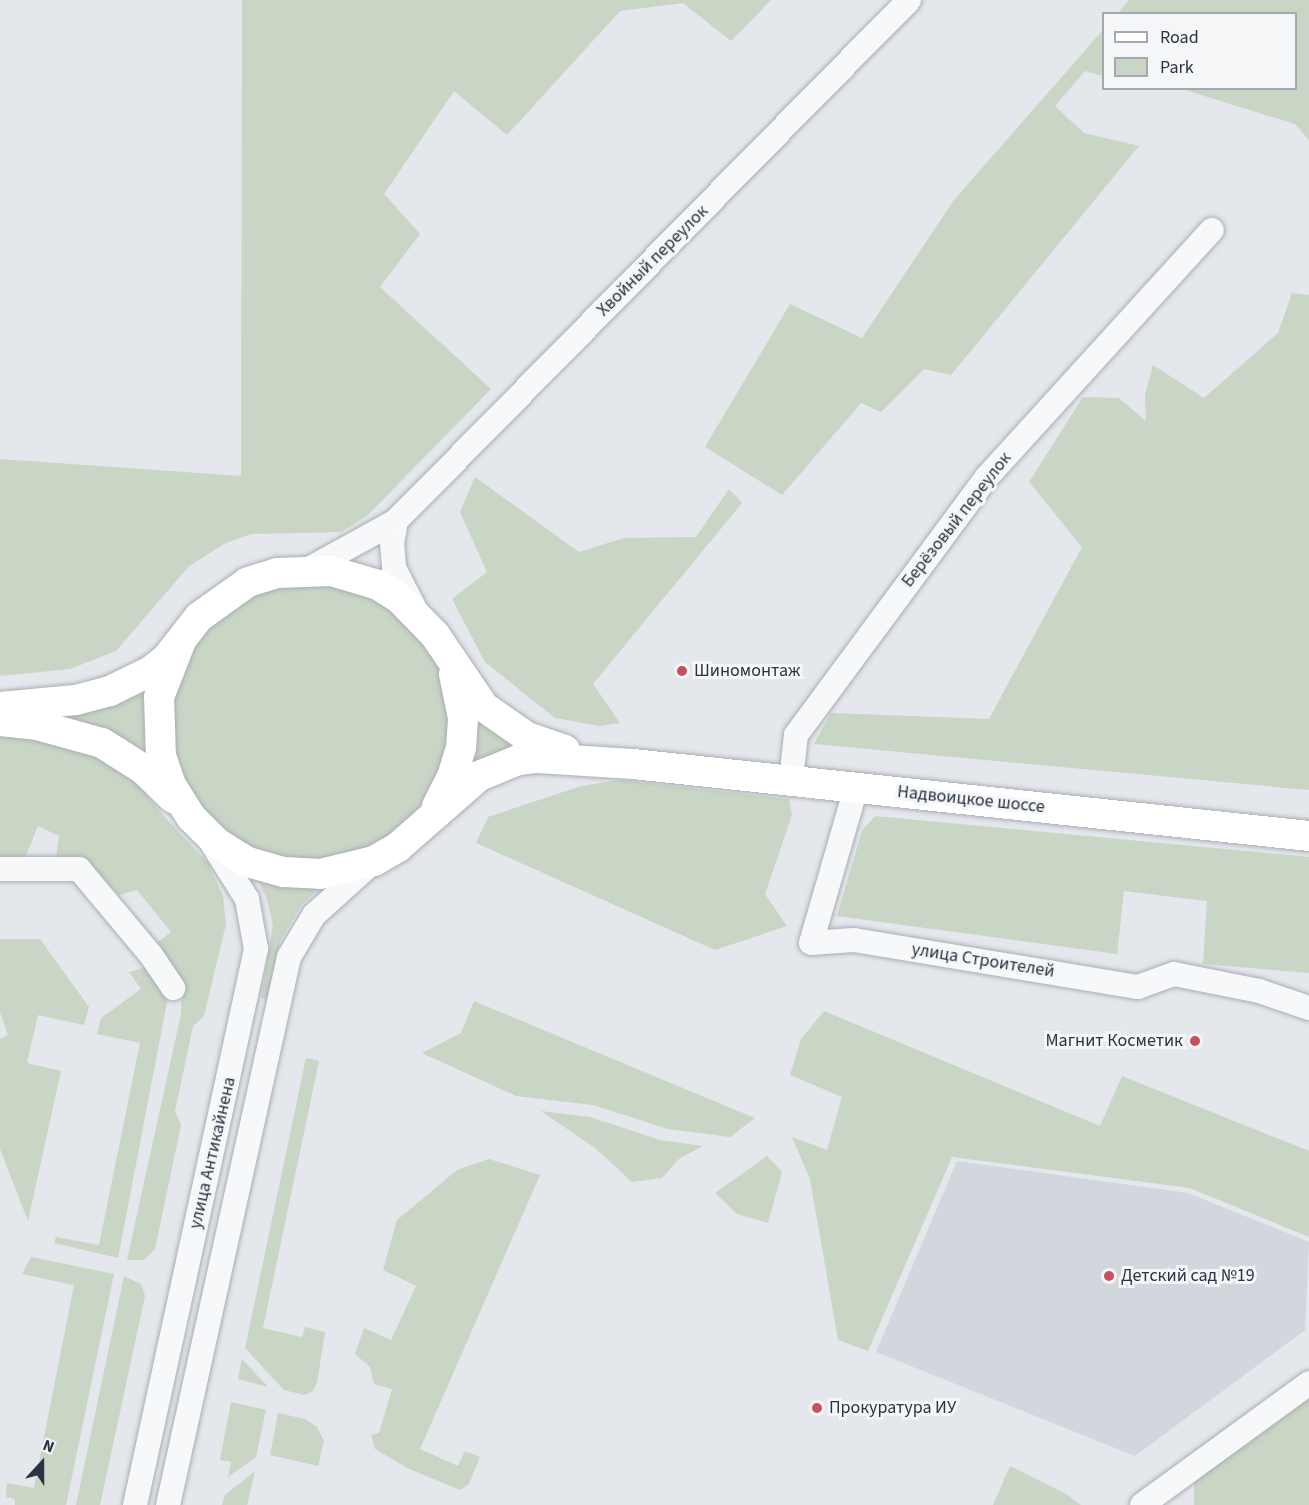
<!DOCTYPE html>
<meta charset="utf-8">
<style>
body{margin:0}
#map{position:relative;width:1309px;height:1505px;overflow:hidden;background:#e4e7eb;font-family:"Source Sans 3",sans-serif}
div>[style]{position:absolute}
.built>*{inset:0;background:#d2d6dd}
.green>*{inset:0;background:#c9d5c5}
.round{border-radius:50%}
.roads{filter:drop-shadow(0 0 2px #a9aeb5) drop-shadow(0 0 2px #a9aeb5)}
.minor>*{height:24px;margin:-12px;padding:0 12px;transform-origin:12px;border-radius:12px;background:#f7f8fa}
.major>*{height:30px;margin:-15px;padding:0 15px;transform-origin:15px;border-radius:15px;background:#fff}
.dots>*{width:16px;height:16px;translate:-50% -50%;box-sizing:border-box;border:3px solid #f4f6f8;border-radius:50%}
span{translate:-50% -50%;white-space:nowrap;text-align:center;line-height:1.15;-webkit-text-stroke:6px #f4f6f8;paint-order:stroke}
.street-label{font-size:18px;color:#2c3443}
.poi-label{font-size:18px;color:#2c3443}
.left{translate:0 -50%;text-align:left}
.right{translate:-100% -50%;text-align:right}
.legend{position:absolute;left:1102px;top:12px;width:195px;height:78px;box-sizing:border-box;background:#f4f6f8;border:2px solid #a4a8b0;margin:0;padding:8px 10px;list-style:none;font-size:18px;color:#2c3443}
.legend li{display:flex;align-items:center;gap:12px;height:30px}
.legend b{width:30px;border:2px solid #a4a8b0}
.north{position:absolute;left:12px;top:1433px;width:60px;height:60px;-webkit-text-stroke:4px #f4f6f8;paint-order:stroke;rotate:21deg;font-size:16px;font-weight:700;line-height:24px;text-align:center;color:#2c3443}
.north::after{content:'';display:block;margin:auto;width:21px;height:27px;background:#2c3443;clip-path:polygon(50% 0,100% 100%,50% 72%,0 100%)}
</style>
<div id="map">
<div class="built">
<div style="clip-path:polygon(957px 1161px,1188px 1193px,1309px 1242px,1305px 1330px,1135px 1456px,876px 1352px)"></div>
</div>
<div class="green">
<div style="clip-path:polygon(242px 0,771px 0,731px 41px,683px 3px,620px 11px,507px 135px,454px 91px,384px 194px,420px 234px,380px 287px,491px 389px,367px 516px,341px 532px,251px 534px,226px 543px,189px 566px,116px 651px,70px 669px,0 676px,0 459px,241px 476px)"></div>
<div style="clip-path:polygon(1129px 0,1309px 0,1309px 140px,1295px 124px,1182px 89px,1296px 88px,1296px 14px,1118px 13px)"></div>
<div style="clip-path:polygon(1103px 30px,1103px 76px,1085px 71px,1055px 106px,1084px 133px,1139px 146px,951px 375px,924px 369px,881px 412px,861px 403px,782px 495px,705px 447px,790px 304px,862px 338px,954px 200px)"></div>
<div style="clip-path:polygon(1292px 293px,1309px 295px,1309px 790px,814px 744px,831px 713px,989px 719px,1082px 547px,1029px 482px,1083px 397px,1119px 398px,1146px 421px,1145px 395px,1153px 365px,1204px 398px,1278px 333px)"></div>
<div style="clip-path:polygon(475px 477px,579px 552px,624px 538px,696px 537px,729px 489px,742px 503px,593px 684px,620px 723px,600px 726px,555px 718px,485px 662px,452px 599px,487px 572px,460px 512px)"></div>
<div class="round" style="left:171px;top:582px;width:278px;height:278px"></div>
<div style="clip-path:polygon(145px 684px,157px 764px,0 715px)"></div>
<div style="clip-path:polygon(469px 712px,531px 750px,465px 765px)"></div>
<div style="clip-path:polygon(0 724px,125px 767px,160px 812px,208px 863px,223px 896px,226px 924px,204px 1016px,193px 1026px,175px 1111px,181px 1125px,155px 1249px,144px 1260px,127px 1260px,181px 1014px,182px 985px,155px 944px,171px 932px,137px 890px,119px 895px,84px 858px,56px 857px,59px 836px,38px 826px,25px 858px,0 858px)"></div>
<div style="clip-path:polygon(620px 780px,789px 799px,792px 815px,765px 894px,787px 926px,715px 950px,476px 843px,488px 817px,581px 786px)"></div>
<div style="clip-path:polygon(875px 816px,1309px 857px,1309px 973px,1203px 964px,1207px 901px,1124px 891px,1117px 954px,837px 916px,862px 831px)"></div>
<div style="clip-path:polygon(255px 875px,293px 888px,320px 887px,300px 907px,280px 942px,267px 1000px,261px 998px,273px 925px,267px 899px)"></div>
<div style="clip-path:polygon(0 939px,40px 939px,89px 1007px,84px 1025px,38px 1015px,27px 1063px,61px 1071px,28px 1221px,0 1149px,0 1039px,8px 1035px,0 1012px)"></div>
<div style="clip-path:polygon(151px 966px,168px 997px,118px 1258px,54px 1243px,56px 1237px,99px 1245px,140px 1043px,97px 1034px,101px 1018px,141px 989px,129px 972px)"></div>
<div style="clip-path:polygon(474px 1001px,755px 1118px,730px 1137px,668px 1129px,593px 1105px,516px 1096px,422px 1053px,461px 1033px)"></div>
<div style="clip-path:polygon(824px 1011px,1100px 1126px,1122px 1076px,1309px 1151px,1309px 1237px,1190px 1188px,952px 1157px,868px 1351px,838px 1340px,810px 1179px,792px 1137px,827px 1150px,842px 1097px,790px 1075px,801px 1039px)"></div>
<div style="clip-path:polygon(306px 1058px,319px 1061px,263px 1328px,302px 1337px,305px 1327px,325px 1332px,317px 1383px,312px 1392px,304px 1395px,284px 1390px,245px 1348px)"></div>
<div style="clip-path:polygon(541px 1111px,590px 1117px,660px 1140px,703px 1146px,679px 1159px,662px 1178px,632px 1182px,595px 1148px)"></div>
<div style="clip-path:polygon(767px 1156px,782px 1172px,768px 1223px,737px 1214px,715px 1193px)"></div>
<div style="clip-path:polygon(489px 1159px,540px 1175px,420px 1449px,458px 1466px,465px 1451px,480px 1457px,469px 1484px,460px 1490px,409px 1469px,375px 1449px,371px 1435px,379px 1433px,392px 1389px,374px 1384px,370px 1367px,355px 1354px,364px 1328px,391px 1340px,416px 1286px,383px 1270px,397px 1220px,457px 1170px)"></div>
<div style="clip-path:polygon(31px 1257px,114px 1274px,66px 1505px,15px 1505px,15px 1499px,6px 1497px,7px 1483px,34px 1488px,74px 1285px,22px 1274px)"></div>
<div style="clip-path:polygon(124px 1276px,141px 1284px,145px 1296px,100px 1505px,76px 1505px)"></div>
<div style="clip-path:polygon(242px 1359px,268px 1387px,238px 1379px)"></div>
<div style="clip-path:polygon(1309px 1393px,1309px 1505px,1194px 1505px,1194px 1479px)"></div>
<div style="clip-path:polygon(231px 1402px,266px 1410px,256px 1457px,228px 1477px,231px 1462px,220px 1460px)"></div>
<div style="clip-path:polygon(278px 1413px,305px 1419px,317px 1427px,324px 1441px,318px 1466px,270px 1455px)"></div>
<div style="clip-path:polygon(1010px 1466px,1066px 1494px,1081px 1505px,993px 1505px)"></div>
<div style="clip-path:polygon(255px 1471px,247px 1505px,222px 1505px,225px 1495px)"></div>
</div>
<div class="roads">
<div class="minor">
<div style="left:396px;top:521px;width:22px;rotate:100deg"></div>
<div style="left:392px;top:543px;width:25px;rotate:85deg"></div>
<div style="left:394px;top:568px;width:46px;rotate:62.9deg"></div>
<div style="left:307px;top:570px;width:102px;rotate:-28.8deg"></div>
<div style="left:396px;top:521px;width:731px;rotate:-45.44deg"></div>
<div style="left:791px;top:780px;width:45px;rotate:-83.7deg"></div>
<div style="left:796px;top:735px;width:321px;rotate:-53.5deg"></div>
<div style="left:987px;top:477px;width:334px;rotate:-47.7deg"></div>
<div style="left:856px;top:788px;width:161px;rotate:106.2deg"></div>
<div style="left:811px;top:943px;width:43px;rotate:-4deg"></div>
<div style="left:854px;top:940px;width:288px;rotate:9.4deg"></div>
<div style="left:1138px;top:987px;width:38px;rotate:-20deg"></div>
<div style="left:1174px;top:974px;width:87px;rotate:11.3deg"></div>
<div style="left:1259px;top:991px;width:53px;rotate:18.8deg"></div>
<div style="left:0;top:869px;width:79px"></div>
<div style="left:79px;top:869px;width:112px;rotate:50.1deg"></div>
<div style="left:151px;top:955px;width:40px;rotate:56deg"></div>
<div style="left:135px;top:1505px;width:569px;rotate:-77.72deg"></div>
<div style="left:256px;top:949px;width:51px;rotate:-100.2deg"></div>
<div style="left:247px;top:899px;width:64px;rotate:-122.2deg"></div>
<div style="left:168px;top:1505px;width:561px;rotate:-77.55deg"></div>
<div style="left:289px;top:957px;width:49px;rotate:-59.2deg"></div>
<div style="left:314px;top:915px;width:81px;rotate:-42deg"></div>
<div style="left:1142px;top:1505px;width:207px;rotate:-36.1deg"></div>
</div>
<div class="major">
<div style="left:181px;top:641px;width:60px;rotate:111.4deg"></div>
<div style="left:159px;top:697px;width:59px;rotate:88.1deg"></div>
<div style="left:161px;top:756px;width:31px;rotate:71deg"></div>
<div style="left:171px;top:785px;width:38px;rotate:58deg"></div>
<div style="left:191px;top:817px;width:37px;rotate:45deg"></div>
<div style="left:217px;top:843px;width:36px;rotate:32deg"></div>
<div style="left:248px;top:862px;width:37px;rotate:16deg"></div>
<div style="left:284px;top:872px;width:36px;rotate:3deg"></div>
<div style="left:320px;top:874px;width:56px;rotate:-13.5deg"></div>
<div style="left:374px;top:861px;width:28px;rotate:-30deg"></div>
<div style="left:398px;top:847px;width:108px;rotate:-41.2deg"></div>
<div style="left:479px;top:776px;width:42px;rotate:-22.3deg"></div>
<div style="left:518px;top:760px;width:20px;rotate:-6deg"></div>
<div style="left:538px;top:758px;width:95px;rotate:3.6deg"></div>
<div style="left:633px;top:764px;width:680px;rotate:6.08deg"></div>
<div style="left:0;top:707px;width:76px;rotate:-5.3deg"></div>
<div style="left:76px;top:700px;width:35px;rotate:-15deg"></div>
<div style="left:110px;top:691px;width:46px;rotate:-26deg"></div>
<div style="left:151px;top:671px;width:21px;rotate:-39deg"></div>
<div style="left:167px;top:658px;width:52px;rotate:-52deg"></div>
<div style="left:199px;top:617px;width:60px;rotate:-35.5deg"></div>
<div style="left:248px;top:582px;width:30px;rotate:-17deg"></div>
<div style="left:277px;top:573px;width:54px;rotate:-2.1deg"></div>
<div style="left:331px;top:571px;width:49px;rotate:16.6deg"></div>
<div style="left:378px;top:585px;width:25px;rotate:32deg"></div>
<div style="left:399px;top:598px;width:52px;rotate:45.8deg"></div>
<div style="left:435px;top:635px;width:87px;rotate:55.8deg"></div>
<div style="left:484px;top:707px;width:52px;rotate:34.9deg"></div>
<div style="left:527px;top:737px;width:40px;rotate:18.9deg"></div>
<div style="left:0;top:721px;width:37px;rotate:6deg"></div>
<div style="left:37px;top:725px;width:67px;rotate:15.5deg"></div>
<div style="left:102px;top:743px;width:49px;rotate:32.4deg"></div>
<div style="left:143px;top:769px;width:42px;rotate:44deg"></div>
<div style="left:437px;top:806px;width:33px;rotate:-63deg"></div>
<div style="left:452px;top:777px;width:30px;rotate:-73deg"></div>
<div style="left:461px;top:748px;width:30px;rotate:-86deg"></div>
<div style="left:463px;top:718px;width:45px;rotate:-101.6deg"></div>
</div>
</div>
<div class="dots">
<div style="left:682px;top:671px;background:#ca4f60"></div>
<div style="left:1195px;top:1041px;background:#ca4f60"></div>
<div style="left:1109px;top:1276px;background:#ca4f60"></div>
<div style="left:817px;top:1408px;background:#ca4f60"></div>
</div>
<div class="street-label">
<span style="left:653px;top:261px;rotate:-45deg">Хвойный переулок</span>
<span style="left:957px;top:520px;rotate:-52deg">Берёзовый переулок</span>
<span style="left:971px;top:800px;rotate:6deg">Надвоицкое шоссе</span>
<span style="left:983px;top:961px;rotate:9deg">улица Строителей</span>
<span style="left:213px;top:1153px;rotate:-77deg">улица Антикайнена</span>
</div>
<div class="poi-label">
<span class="left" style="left:694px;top:671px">Шиномонтаж</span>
<span class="right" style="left:1183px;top:1041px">Магнит Косметик</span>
<span class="left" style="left:1121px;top:1276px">Детский сад №19</span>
<span class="left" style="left:829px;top:1408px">Прокуратура ИУ</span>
</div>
<ul class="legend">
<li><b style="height:8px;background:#fff"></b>Road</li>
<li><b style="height:16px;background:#c9d5c5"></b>Park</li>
</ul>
<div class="north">N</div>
</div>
